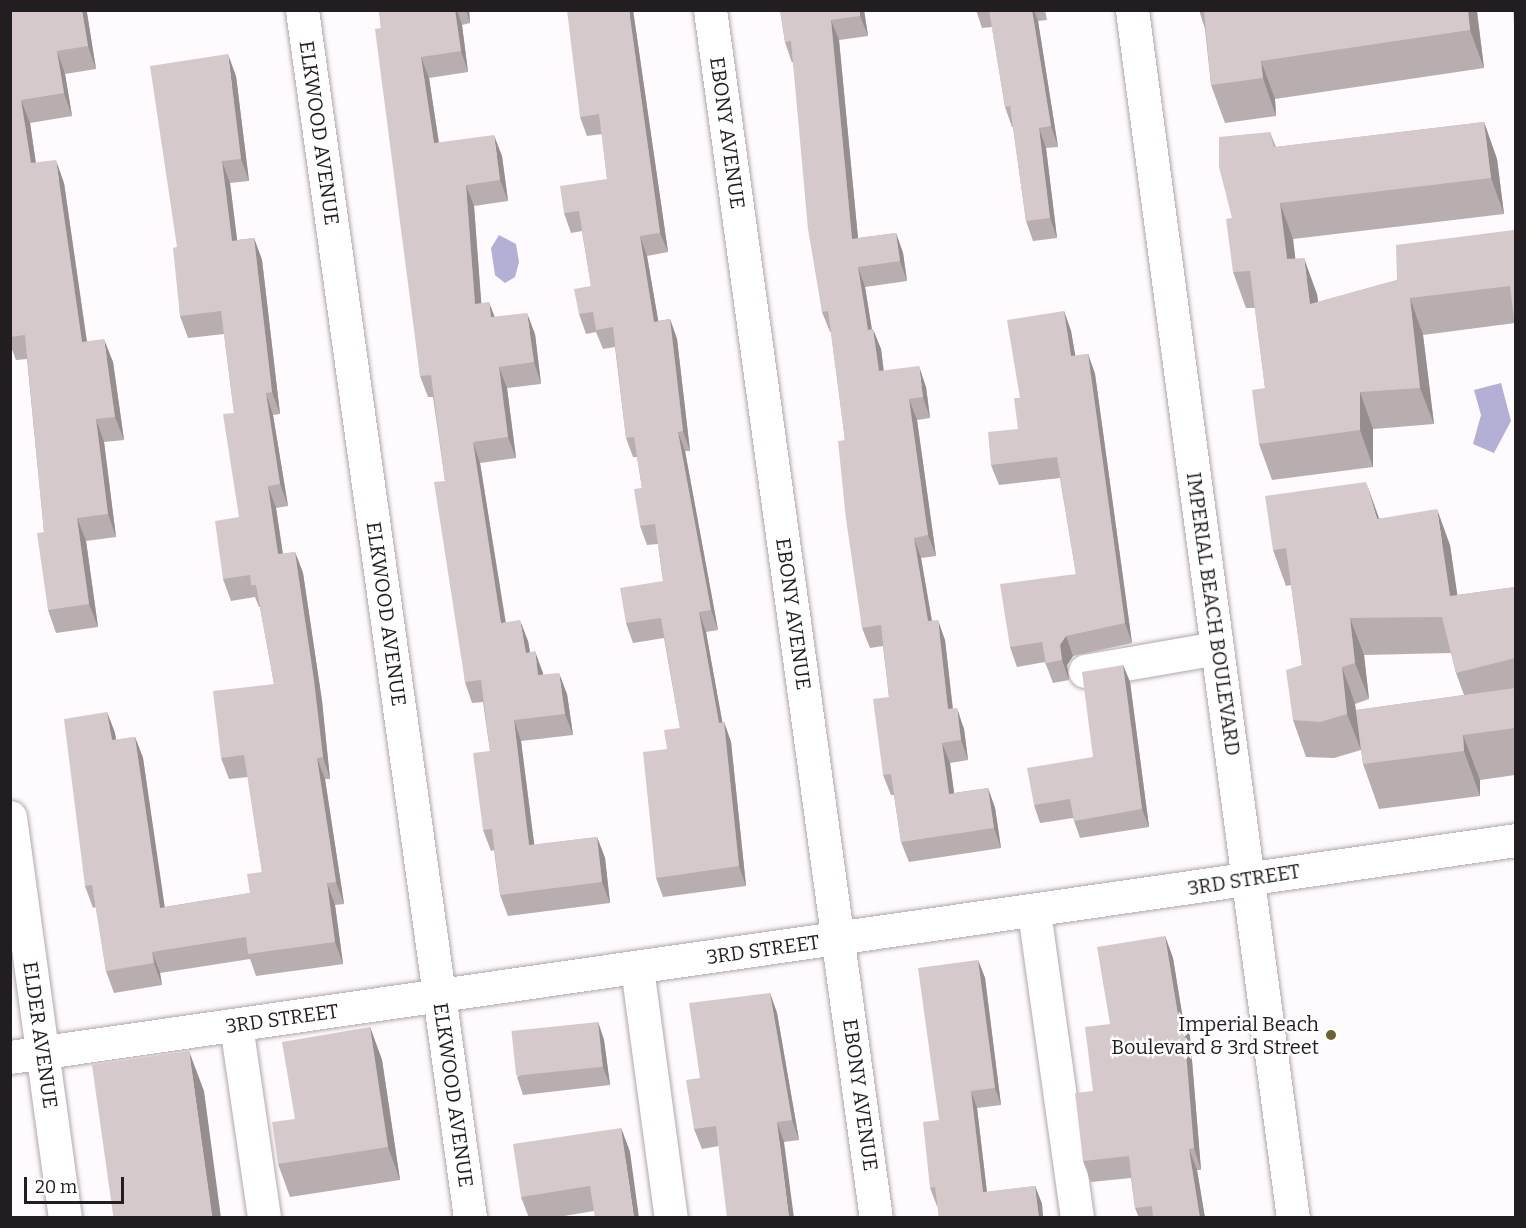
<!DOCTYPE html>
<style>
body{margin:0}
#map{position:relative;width:1526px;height:1228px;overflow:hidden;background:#fefafd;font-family:Bitter,serif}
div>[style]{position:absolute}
.water>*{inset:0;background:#b3afd5}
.roads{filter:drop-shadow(0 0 2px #b1a7ad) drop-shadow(0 0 2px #b1a7ad)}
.minor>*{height:33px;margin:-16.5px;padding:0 16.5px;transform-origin:16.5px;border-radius:16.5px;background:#fff}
.major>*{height:33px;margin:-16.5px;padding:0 16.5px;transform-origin:16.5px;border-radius:16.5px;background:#fff}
.wall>*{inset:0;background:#b8adaf}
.shaded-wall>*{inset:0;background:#968d8f}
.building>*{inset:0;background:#d6c9cc;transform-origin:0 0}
.dots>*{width:16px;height:16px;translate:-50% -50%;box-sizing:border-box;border:3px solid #fff;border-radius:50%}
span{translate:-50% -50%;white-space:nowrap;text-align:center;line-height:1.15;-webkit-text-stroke:4.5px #fff;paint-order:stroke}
.street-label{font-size:20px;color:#211d20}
.poi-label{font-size:20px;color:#211d20}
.right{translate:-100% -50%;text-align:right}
.frame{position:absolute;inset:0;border:12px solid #211d20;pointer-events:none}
.scale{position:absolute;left:24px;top:1177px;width:100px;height:27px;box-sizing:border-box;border:3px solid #211d20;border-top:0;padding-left:8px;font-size:18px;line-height:21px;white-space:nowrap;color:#211d20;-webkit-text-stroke:4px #fff;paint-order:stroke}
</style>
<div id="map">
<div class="water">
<div style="clip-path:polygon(499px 235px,516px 244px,519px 262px,515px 277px,505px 283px,495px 275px,491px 248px)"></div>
<div style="clip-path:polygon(1501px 383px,1511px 421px,1494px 453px,1473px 444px,1481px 415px,1474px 390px)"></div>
</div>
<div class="roads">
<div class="minor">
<div style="left:302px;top:10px;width:1220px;rotate:82.08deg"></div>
<div style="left:710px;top:10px;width:1219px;rotate:82.18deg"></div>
<div style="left:1085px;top:671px;width:134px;rotate:-9.9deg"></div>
<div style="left:10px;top:817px;width:405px;rotate:82.2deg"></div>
<div style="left:1034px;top:912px;width:309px;rotate:82deg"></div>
<div style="left:637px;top:968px;width:252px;rotate:82.3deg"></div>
<div style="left:236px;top:1025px;width:195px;rotate:81.7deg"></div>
<div style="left:10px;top:1057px;width:1522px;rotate:-8.2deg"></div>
</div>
<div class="major">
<div style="left:1132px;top:10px;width:1219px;rotate:82.41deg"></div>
</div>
</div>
<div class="wall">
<div style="clip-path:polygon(10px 10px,86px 10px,87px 13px,96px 69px,65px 74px,72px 116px,30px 123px,36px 163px,64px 183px,87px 341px,113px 362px,124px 440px,104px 442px,116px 537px,86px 541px,98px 627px,56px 633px,48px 610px,44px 532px,27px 359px,16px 360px,10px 344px)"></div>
<div style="clip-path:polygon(379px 10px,470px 10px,469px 11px,470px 23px,462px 25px,468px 72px,429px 78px,439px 143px,502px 156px,508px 201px,474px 206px,481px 303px,495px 317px,535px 334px,541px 384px,507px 388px,516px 458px,480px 463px,506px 623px,528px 641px,530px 652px,543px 673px,543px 675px,567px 694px,573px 735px,521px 741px,534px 845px,597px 837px,605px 858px,610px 903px,508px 916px,500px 895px,494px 850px,491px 851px,483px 830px,490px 751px,483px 702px,472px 703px,465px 682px,445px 481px,433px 397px,428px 397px,420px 376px)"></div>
<div style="clip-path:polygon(633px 10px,668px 252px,647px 256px,658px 321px,670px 319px,677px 339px,690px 451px,685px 451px,718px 630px,706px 632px,722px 722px,724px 722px,731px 742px,746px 886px,663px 897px,656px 878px,667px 749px,680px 728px,664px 638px,633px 643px,626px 623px,663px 581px,658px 544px,647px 545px,640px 526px,642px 488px,637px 457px,633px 457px,626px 438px,615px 347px,603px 349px,596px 332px,586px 334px,579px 314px,591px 286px,582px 231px,571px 233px,564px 213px,607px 179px,602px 134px,587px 136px,580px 117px)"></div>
<div style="clip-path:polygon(780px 10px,864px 10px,868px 36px,839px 40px,858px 238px,896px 233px,903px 253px,907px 281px,865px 287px,872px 329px,881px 349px,884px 371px,926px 387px,930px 418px,917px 420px,936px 556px,921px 558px,932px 620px,945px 640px,953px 709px,964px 729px,968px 760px,950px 763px,954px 793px,988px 788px,995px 808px,1001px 848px,909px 862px,901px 842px,894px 795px,891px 795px,883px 775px,889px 697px,883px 646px,870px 648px,862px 628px,845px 440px,831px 332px,830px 332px,822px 312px,793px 62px,792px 63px,785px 42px)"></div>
<div style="clip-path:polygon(976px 10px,1045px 10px,1047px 20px,1038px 21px,1058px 147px,1046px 148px,1057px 238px,1033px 241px,1026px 221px,1013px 127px,1012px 127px,1005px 107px,992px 27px,982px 28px)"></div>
<div style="clip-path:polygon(1199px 10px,1477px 10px,1484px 68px,1275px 99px,1276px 116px,1225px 123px,1211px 85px,1205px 29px)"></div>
<div style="clip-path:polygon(236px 76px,249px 181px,230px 183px,237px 240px,254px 238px,262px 260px,280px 414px,273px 415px,288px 506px,276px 508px,283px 554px,295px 552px,303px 573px,322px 701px,330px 779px,325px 779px,344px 904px,335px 905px,343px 964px,256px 976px,250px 959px,160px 973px,162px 985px,114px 993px,106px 971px,96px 907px,93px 908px,85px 886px,107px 712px,115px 733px,116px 740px,135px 737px,143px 758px,164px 907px,250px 893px,262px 872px,248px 777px,229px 779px,221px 758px,274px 684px,260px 607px,259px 607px,255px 597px,231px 601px,223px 579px,239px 517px,234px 413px,224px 334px,188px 338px,180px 316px,177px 247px)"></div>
<div style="clip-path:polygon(1484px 122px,1497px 159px,1504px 214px,1293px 239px,1295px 259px,1317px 294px,1318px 302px,1397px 280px,1514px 230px,1515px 323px,1423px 335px,1434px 424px,1373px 429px,1373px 467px,1272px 480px,1259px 444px,1265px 388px,1255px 308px,1246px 308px,1233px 272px,1232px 218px,1270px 132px,1276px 147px)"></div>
<div style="clip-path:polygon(1064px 311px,1071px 331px,1075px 356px,1088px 354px,1095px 374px,1132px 643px,1073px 656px,1067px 665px,1069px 680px,1053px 683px,1045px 662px,1017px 667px,1010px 647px,1076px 574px,1060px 478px,999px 485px,991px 465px,1018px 429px,1020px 398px)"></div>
<div style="clip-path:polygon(evenodd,1379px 518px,1450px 545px,1457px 595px,1515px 587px,1515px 775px,1480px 780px,1480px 796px,1379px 809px,1363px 764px,1358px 726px,1361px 750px,1334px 758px,1306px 757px,1293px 720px,1302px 665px,1291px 585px,1286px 586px,1273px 550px,1379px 518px,1451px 653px,1456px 673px,1464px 695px,1356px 710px,1355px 704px,1369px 699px,1364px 655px,1451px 653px)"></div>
<div style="clip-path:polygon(1123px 665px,1130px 682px,1149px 827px,1080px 838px,1073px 818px,1040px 823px,1034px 805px,1093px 757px)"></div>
<div style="clip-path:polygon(1165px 936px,1173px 958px,1182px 1015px,1183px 1015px,1190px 1036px,1201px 1170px,1197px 1170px,1205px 1218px,1139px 1218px,1135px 1208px,1131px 1178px,1091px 1182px,1083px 1161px,1093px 1091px,1110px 1024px)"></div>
<div style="clip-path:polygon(978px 960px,985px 978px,1001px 1105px,977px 1108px,987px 1192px,1035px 1186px,1042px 1204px,1043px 1218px,939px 1218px,938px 1205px,937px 1206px,930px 1188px,939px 1120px)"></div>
<div style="clip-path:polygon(770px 993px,777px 1013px,799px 1140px,784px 1142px,719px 1146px,702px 1149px,694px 1129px,700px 1078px)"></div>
<div style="clip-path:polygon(598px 1022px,604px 1040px,610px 1085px,523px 1095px,517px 1077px)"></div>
<div style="clip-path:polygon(370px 1027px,382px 1060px,400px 1180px,290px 1197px,278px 1164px)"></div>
<div style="clip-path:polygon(621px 1128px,630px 1152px,594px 1211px,552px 1218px,529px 1218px,521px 1197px)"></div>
</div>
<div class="shaded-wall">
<div style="clip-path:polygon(82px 10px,86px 10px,87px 13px,96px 69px,88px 46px)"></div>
<div style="clip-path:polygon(455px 10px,457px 10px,462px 25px,468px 72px,461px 51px)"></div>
<div style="clip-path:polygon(466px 10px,469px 10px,470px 23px)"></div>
<div style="clip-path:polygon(629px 10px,633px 10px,668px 252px,660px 233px)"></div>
<div style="clip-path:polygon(860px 10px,864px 10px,868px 36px,860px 16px)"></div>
<div style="clip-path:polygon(1032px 10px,1034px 10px,1038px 21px,1058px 147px,1051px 126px)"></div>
<div style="clip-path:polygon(1468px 10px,1477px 10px,1477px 13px,1484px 68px,1470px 30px)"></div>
<div style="clip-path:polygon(831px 20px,839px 40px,860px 259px,852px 239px)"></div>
<div style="clip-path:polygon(57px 51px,65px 74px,72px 116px,64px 93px)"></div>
<div style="clip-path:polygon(228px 54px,236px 76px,249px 181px,241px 159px)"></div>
<div style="clip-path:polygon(421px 57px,429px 78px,442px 164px,434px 143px)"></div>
<div style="clip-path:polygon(1261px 61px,1275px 99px,1276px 116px,1263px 78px)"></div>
<div style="clip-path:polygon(21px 100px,30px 123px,39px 186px,31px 163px)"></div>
<div style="clip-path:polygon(1484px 122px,1497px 159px,1504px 214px,1491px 178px)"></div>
<div style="clip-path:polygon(1039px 128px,1046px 148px,1057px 238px,1050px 218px)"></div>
<div style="clip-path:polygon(494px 135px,502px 156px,508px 201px,500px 180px)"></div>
<div style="clip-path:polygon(56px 160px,64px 183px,90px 365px,82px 342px)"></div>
<div style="clip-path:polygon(222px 161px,230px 183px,240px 263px,232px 241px)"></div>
<div style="clip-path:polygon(466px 185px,474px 206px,483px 325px,475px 304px)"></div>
<div style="clip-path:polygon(1280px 203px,1293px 239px,1300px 296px,1287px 259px)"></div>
<div style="clip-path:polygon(896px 233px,903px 253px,907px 281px,900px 261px)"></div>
<div style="clip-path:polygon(640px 236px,647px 256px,662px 342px,654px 322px)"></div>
<div style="clip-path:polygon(254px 238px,262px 260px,280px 414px,272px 392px)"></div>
<div style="clip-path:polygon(1304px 258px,1317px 294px,1323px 341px,1310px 304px)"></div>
<div style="clip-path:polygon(858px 267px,865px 287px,875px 350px,868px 330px)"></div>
<div style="clip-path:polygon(1410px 298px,1423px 335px,1434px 424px,1420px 388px)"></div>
<div style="clip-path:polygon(489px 302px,497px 323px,491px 317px)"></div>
<div style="clip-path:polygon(1064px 311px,1071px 331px,1079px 376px,1071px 356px)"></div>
<div style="clip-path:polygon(527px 313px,535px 334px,541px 384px,534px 362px)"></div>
<div style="clip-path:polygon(670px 319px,677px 339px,690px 451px,683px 431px)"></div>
<div style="clip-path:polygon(873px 329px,881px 349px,886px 392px,879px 371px)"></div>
<div style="clip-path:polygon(104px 339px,113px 362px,124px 440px,115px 417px)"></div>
<div style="clip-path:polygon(1088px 354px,1095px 374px,1132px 643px,1125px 623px)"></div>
<div style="clip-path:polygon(919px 366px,926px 387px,930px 418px,923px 397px)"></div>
<div style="clip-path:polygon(499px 367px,507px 388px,516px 458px,508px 437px)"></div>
<div style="clip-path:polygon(1360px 392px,1373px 429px,1373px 467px,1360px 430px)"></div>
<div style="clip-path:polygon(266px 393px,273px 415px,288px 506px,280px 484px)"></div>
<div style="clip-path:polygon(909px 399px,917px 420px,936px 556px,928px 535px)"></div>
<div style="clip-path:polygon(96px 419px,104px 442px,116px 537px,108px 514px)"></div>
<div style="clip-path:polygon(678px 432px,685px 451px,718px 630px,711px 610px)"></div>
<div style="clip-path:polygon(473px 442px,480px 463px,509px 645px,501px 623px)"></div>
<div style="clip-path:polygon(1366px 482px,1379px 518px,1377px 519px)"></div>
<div style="clip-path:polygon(268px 486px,276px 508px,286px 576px,278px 554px)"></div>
<div style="clip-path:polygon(1437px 509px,1450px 545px,1463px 633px,1450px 596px)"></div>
<div style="clip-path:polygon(77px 518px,86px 541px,98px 627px,89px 604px)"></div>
<div style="clip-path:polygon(914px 538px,921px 558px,935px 641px,928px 621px)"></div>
<div style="clip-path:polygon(295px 552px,303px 573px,322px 701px,330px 779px,323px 757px)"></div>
<div style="clip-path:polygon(699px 612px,706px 632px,726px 742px,719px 723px)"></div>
<div style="clip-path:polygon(1350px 618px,1364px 655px,1369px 699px,1355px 663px)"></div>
<div style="clip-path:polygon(520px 620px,528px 641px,534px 674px,526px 653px)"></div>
<div style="clip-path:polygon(938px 620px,945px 640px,955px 730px,948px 709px)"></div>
<div style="clip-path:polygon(1066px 636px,1073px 656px,1067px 665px,1069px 680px,1062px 660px,1060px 645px)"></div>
<div style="clip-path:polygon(535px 651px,543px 673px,546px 696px,538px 675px)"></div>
<div style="clip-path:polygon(1123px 665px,1130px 682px,1149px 827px,1142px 809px)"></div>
<div style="clip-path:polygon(1342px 667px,1355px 704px,1361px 750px,1347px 714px)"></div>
<div style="clip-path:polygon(559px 673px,567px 694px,573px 735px,565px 714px)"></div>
<div style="clip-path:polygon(957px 708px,964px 729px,968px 760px,961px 740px)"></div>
<div style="clip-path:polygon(107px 712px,115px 733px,119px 762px,112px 740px)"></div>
<div style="clip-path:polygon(514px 720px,521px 741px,537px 866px,529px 845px)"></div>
<div style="clip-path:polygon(724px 722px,731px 742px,746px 886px,739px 866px)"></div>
<div style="clip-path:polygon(1463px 735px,1480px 780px,1480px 796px,1464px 751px)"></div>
<div style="clip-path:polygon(135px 737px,143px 758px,168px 929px,160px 908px)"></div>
<div style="clip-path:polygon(942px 743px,950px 763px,957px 814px,949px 794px)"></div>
<div style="clip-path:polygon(317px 758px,325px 779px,344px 904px,336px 882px)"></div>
<div style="clip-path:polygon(988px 788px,995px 808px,1001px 848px,994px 828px)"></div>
<div style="clip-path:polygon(597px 837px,605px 858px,610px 903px,602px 882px)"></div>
<div style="clip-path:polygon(327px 883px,335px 905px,343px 964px,335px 942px)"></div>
<div style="clip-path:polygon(1165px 936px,1173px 958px,1184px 1025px,1183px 1015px,1190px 1036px,1201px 1170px,1194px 1148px,1178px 1015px)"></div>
<div style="clip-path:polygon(152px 952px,160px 973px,162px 985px,154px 963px)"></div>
<div style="clip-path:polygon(978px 960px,985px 978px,1001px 1105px,995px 1088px)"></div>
<div style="clip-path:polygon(770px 993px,777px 1013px,799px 1140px,792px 1120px)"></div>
<div style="clip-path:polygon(598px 1022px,604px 1040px,610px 1085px,603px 1067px)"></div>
<div style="clip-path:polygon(370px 1027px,382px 1060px,400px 1180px,388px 1147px)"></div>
<div style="clip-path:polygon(189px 1051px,204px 1091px,221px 1218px,212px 1218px)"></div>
<div style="clip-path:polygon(971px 1091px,977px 1108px,989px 1210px,983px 1192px)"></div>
<div style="clip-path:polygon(777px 1122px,784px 1142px,794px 1218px,789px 1218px)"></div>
<div style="clip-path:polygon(621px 1128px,630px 1152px,639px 1218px,634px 1218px)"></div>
<div style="clip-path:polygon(1189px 1149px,1197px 1170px,1205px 1218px,1200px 1218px)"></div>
<div style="clip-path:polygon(1035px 1186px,1042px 1204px,1043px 1218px,1039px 1218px)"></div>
</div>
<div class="building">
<div style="clip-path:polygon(10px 10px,82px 10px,88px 46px,57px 51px,64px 93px,21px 100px,31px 163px,56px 160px,82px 342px,104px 339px,115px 417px,96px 419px,108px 514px,77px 518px,89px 604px,48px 610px,37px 533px,44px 532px,25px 335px,10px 337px)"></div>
<div style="clip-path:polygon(379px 10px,455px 10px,461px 51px,421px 57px,434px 143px,494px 135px,500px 180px,466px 185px,475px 304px,489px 302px,491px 317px,527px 313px,534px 362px,499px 367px,508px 437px,473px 442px,501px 623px,520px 620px,526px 653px,535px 651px,538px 675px,559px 673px,565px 714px,514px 720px,529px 845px,597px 837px,602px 882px,500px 895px,492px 829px,483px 830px,473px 753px,490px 751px,481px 680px,465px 682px,434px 482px,445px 481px,431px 375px,420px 376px,375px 29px,381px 28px)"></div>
<div style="clip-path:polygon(567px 10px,629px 10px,660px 233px,640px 236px,654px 322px,670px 319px,683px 431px,678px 432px,711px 610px,699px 612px,719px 723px,724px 722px,739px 866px,656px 878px,643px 752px,667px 749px,664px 730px,680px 728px,661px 618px,626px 623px,620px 588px,663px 581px,655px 524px,640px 526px,634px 489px,642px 488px,634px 437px,626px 438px,613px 327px,596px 330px,593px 312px,579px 314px,574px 289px,591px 286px,579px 211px,564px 213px,560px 186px,607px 179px,599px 114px,580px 117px)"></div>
<div style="clip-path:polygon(780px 10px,860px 10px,860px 16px,831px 20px,852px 239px,896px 233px,900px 261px,858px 267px,868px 330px,873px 329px,879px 371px,919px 366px,923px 397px,909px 399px,928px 535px,914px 538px,928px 621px,938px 620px,948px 709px,957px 708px,961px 740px,942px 743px,949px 794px,988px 788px,994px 828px,901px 842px,891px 774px,883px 775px,873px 699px,889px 697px,881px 625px,862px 628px,846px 519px,838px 441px,845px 440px,828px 311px,822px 312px,808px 229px,791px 41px,785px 42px)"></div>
<div style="clip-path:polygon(989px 10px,1032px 10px,1051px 126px,1039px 128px,1050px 218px,1026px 221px,1010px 106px,1005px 107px)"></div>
<div style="clip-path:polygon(1204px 10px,1468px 10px,1470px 30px,1261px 61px,1263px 78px,1211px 85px)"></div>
<div style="clip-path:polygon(1513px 10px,1515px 10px,1515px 26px,1514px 26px)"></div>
<div style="clip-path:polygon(228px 54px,241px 159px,222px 161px,232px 241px,254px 238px,272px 392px,266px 393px,280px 484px,268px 486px,278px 554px,295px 552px,314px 680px,323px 757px,317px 758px,336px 882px,327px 883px,335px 942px,248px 954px,246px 937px,152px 952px,154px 963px,106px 971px,92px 885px,85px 886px,64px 719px,107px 712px,112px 740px,135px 737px,160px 908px,250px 893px,247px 874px,262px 872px,244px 755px,221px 758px,213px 691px,274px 684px,256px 585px,251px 585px,250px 575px,223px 579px,215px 521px,239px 517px,223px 414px,234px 413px,221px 311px,180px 316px,173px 248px,177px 247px,150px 66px)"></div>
<div style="clip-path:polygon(1484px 122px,1491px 178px,1280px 203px,1287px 259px,1304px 258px,1310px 304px,1397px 280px,1396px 245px,1514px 230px,1515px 235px,1515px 328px,1510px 286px,1410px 298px,1420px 388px,1360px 392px,1360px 430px,1259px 444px,1252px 390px,1265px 388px,1250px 271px,1233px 272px,1226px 219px,1232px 218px,1219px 167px,1219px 137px,1270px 132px,1274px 147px)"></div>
<div style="clip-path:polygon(1064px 311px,1071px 356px,1088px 354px,1125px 623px,1066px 636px,1060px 645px,1062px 660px,1046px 663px,1042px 642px,1010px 647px,1000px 584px,1076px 574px,1057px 457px,991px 465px,988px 432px,1018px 429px,1014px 398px,1020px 398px,1007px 320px)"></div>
<div style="clip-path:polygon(1366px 482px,1377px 519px,1437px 509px,1450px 596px,1515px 587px,1515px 658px,1456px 673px,1442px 617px,1350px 618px,1355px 663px,1342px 667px,1347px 714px,1320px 722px,1293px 720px,1286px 670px,1302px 665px,1286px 548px,1273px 550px,1265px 496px)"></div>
<div style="clip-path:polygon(1123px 665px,1142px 809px,1074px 821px,1070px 799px,1034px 805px,1027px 768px,1093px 757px,1082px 672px)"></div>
<div style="clip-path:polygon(1515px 688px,1515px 728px,1463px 735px,1464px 751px,1363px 764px,1356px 710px)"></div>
<div style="clip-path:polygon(1165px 936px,1178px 1015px,1183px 1015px,1194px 1148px,1189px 1149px,1200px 1218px,1153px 1218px,1152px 1206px,1135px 1208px,1129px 1156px,1083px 1161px,1075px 1093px,1093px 1091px,1085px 1027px,1110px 1024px,1097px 947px)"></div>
<div style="clip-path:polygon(978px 960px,995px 1088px,971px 1091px,983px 1192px,1035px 1186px,1039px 1218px,939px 1218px,935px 1187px,930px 1188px,923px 1122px,939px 1120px,918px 968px)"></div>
<div style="clip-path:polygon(770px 993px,792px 1120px,777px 1122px,789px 1218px,727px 1218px,716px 1126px,694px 1129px,686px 1080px,700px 1078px,689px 1003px)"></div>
<div style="left:598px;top:1022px;width:45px;height:87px;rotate:84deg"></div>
<div style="clip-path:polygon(370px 1027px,388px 1147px,278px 1164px,272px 1122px,295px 1119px,282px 1042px)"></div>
<div style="left:189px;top:1051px;width:169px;height:98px;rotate:82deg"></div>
<div style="clip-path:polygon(621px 1128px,634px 1218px,595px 1218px,590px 1186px,521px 1197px,513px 1144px)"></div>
</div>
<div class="dots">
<div style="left:1331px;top:1035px;background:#6d6330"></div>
</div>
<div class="street-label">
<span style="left:319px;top:133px;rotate:82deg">ELKWOOD AVENUE</span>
<span style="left:727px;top:133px;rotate:82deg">EBONY AVENUE</span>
<span style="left:386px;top:614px;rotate:82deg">ELKWOOD AVENUE</span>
<span style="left:793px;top:614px;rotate:82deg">EBONY AVENUE</span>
<span style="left:1213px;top:614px;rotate:82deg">IMPERIAL BEACH BOULEVARD</span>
<span style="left:1244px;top:880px;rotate:-9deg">3RD STREET</span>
<span style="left:763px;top:950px;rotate:-8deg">3RD STREET</span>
<span style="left:282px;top:1019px;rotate:-8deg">3RD STREET</span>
<span style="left:40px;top:1035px;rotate:82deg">ELDER AVENUE</span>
<span style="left:453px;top:1095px;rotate:82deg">ELKWOOD AVENUE</span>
<span style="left:860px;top:1095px;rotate:82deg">EBONY AVENUE</span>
</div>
<div class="poi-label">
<span class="right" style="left:1319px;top:1036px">Imperial Beach<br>Boulevard &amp; 3rd Street</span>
</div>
<div class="frame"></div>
<div class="scale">20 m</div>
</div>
